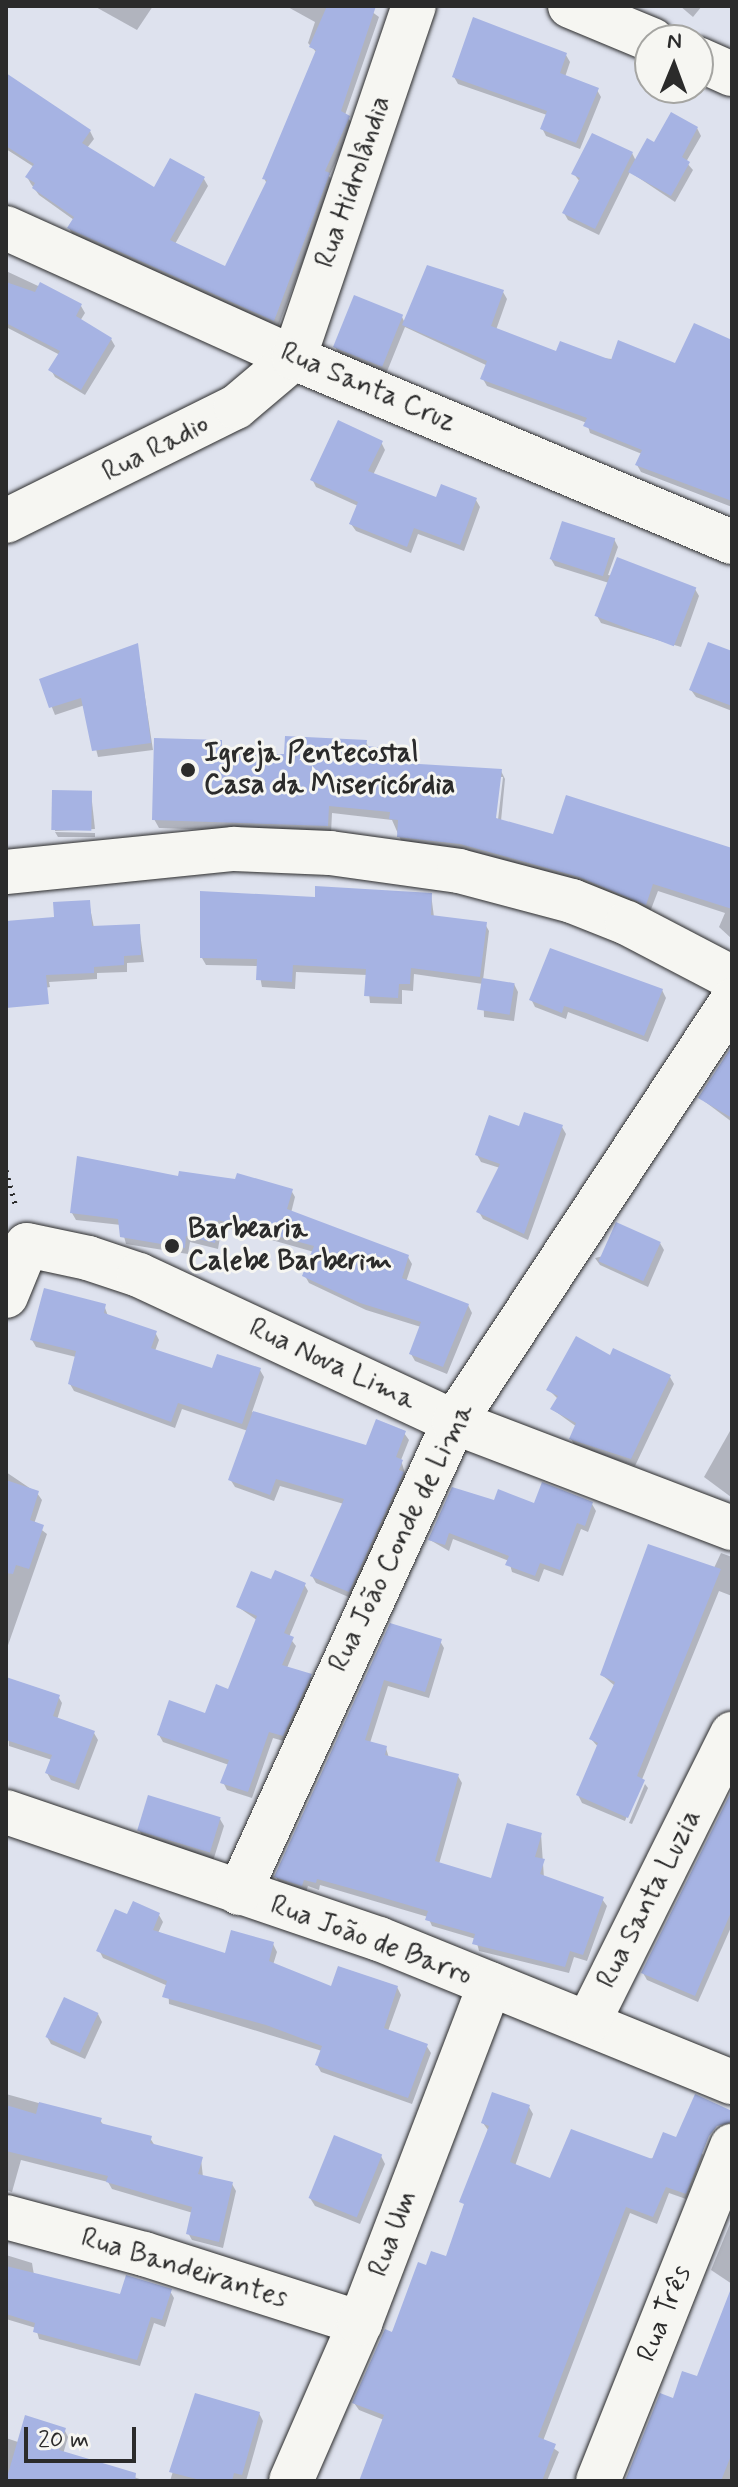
<!DOCTYPE html>
<meta charset="utf-8">
<style>
body{margin:0}
#map{position:relative;width:738px;height:2487px;overflow:hidden;background:#dee2ee;font-family:Mynerve,sans-serif}
div>[style]{position:absolute}
.shadow>*{inset:0;background:#0003}
.building>*{inset:0;background:#a6b3e3;transform-origin:0 0}
.path>*{height:5px;margin-top:-2.5px;transform-origin:0;background:repeating-linear-gradient(90deg,#2b2b2b 0 2px,transparent 0 8px)}
.roads{filter:drop-shadow(0 0 2px #2b2b2b) drop-shadow(0 0 2px #2b2b2b)}
.minor>*{height:44px;margin:-22px;padding:0 22px;transform-origin:22px;border-radius:22px;background:#f6f6f2}
.dots>*{width:22px;height:22px;translate:-50% -50%;box-sizing:border-box;border:4px solid #f6f6f2;border-radius:50%}
span{translate:-50% -50%;white-space:nowrap;text-align:center;line-height:1.15;-webkit-text-stroke:6px #f6f6f2;paint-order:stroke}
.street-label{font-size:28px;color:#2b2b2b}
.poi-label{font-size:28px;color:#2b2b2b;font-weight:700}
.left{translate:0 -50%;text-align:left}
.frame{position:absolute;inset:0;border:8px solid #2b2b2b;pointer-events:none}
.north{position:absolute;left:634px;top:24px;width:80px;height:80px;box-sizing:border-box;background:#f6f6f2;border:2px solid #a5a5a2;border-radius:50%;rotate:1deg;font-size:22px;font-weight:700;line-height:32px;text-align:center;color:#2b2b2b}
.north::after{content:'';display:block;margin:auto;width:28px;height:36px;background:#2b2b2b;clip-path:polygon(50% 0,100% 100%,50% 72%,0 100%)}
.scale{position:absolute;left:24px;top:2427px;width:112px;height:36px;box-sizing:border-box;border:4px solid #2b2b2b;border-top:0;padding-left:10px;font-size:24px;line-height:28px;white-space:nowrap;color:#2b2b2b;-webkit-text-stroke:6px #f6f6f2;paint-order:stroke}
</style>
<div id="map">
<div class="shadow">
<div style="clip-path:polygon(94px 6px,153px 6px,137px 30px)"></div>
<div style="clip-path:polygon(286px 6px,364px 6px,379px 17px,345px 115px,353px 124px,329px 176px,333px 182px,278px 327px,73px 235px,69px 228px,74px 220px,39px 195px,31px 184px,27px 177px,34px 167px,6px 149px,6px 89px,90px 131px,94px 139px,87px 148px,154px 190px,171px 161px,204px 179px,208px 186px,175px 244px,226px 268px,267px 184px,264px 178px,317px 53px,308px 43px,315px 22px)"></div>
<div style="clip-path:polygon(680px 6px,702px 6px,693px 17px)"></div>
<div style="clip-path:polygon(566px 55px,570px 62px,565px 77px,597px 90px,601px 97px,580px 149px,546px 136px,542px 128px,547px 115px,458px 84px,454px 77px)"></div>
<div style="clip-path:polygon(697px 128px,701px 136px,686px 162px,693px 170px,675px 202px,630px 172px,599px 235px,568px 220px,564px 213px,580px 182px,574px 174px,632px 153px,636px 161px,655px 144px)"></div>
<div style="clip-path:polygon(6px 271px,81px 306px,85px 313px,80px 321px,111px 339px,115px 346px,85px 395px,55px 377px,51px 370px,60px 355px,6px 327px)"></div>
<div style="clip-path:polygon(503px 292px,507px 299px,496px 330px,557px 353px,676px 366px,732px 343px,732px 507px,641px 472px,637px 465px,642px 454px,590px 433px,587px 423px,487px 386px,483px 379px,488px 366px,405px 327px,386px 374px,339px 354px,335px 347px,402px 317px,405px 323px)"></div>
<div style="clip-path:polygon(381px 442px,385px 450px,373px 475px,437px 500px,476px 500px,480px 507px,464px 551px,418px 534px,411px 553px,356px 531px,351px 524px,358px 506px,316px 487px,312px 479px)"></div>
<div style="clip-path:polygon(614px 539px,618px 547px,608px 575px,695px 589px,699px 596px,681px 647px,601px 623px,597px 616px,609px 583px,555px 566px,551px 559px)"></div>
<div style="clip-path:polygon(137px 645px,153px 750px,98px 757px,85px 705px,55px 715px,41px 680px)"></div>
<div style="clip-path:polygon(732px 653px,732px 711px,696px 697px,691px 690px)"></div>
<div style="clip-path:polygon(evenodd,221px 742px,226px 756px,286px 756px,366px 742px,369px 748px,386px 750px,390px 764px,501px 771px,505px 779px,501px 821px,554px 837px,732px 850px,732px 939px,719px 927px,725px 913px,658px 891px,650px 912px,403px 845px,392px 820px,332px 813px,331px 834px,159px 828px,154px 819px,221px 742px,499px 777px,503px 777px,497px 828px,493px 827px,499px 777px)"></div>
<div style="clip-path:polygon(54px 792px,91px 793px,95px 829px,55px 831px)"></div>
<div style="clip-path:polygon(55px 832px,95px 833px,95px 837px,58px 837px)"></div>
<div style="clip-path:polygon(317px 888px,431px 894px,434px 917px,485px 924px,489px 931px,483px 980px,514px 984px,518px 992px,514px 1021px,484px 1017px,483px 984px,414px 974px,413px 991px,402px 990px,402px 1004px,370px 1003px,367px 975px,296px 972px,295px 989px,262px 987px,258px 966px,206px 965px,202px 958px,317px 899px)"></div>
<div style="clip-path:polygon(89px 902px,94px 928px,139px 926px,144px 962px,127px 963px,127px 972px,97px 973px,97px 979px,49px 982px,50px 987px,6px 995px,6px 923px,56px 919px)"></div>
<div style="clip-path:polygon(662px 990px,666px 998px,648px 1042px,568px 1012px,566px 1019px,535px 1007px,531px 999px)"></div>
<div style="clip-path:polygon(732px 1055px,732px 1122px,700px 1098px)"></div>
<div style="clip-path:polygon(562px 1127px,566px 1134px,528px 1240px,483px 1219px,479px 1212px,500px 1168px,481px 1162px,477px 1155px,520px 1128px)"></div>
<div style="clip-path:polygon(180px 1178px,291px 1190px,295px 1197px,291px 1213px,408px 1257px,412px 1264px,406px 1282px,468px 1305px,472px 1313px,447px 1374px,415px 1361px,411px 1354px,421px 1327px,366px 1310px,309px 1283px,305px 1276px,314px 1252px,222px 1226px,218px 1249px,190px 1242px,188px 1254px,126px 1244px,121px 1225px,76px 1220px,72px 1213px)"></div>
<div style="clip-path:polygon(660px 1243px,664px 1250px,648px 1287px,600px 1265px,595px 1258px)"></div>
<div style="clip-path:polygon(104px 1305px,108px 1316px,155px 1332px,159px 1340px,155px 1351px,213px 1371px,260px 1370px,264px 1377px,252px 1412px,367px 1448px,404px 1433px,409px 1440px,401px 1460px,407px 1480px,353px 1599px,316px 1583px,312px 1576px,344px 1504px,280px 1486px,274px 1501px,235px 1487px,230px 1479px,248px 1431px,182px 1409px,175px 1428px,74px 1391px,70px 1384px,76px 1357px,36px 1347px,32px 1340px)"></div>
<div style="clip-path:polygon(610px 1357px,670px 1377px,674px 1384px,635px 1466px,575px 1446px,571px 1439px,577px 1427px,552px 1409px,558px 1399px,549px 1390px)"></div>
<div style="clip-path:polygon(730px 1431px,732px 1432px,731px 1497px,704px 1477px)"></div>
<div style="clip-path:polygon(6px 1472px,37px 1493px,42px 1500px,34px 1524px,47px 1534px,6px 1651px)"></div>
<div style="clip-path:polygon(495px 1503px,592px 1504px,596px 1511px,588px 1532px,581px 1529px,563px 1576px,544px 1569px,539px 1582px,512px 1572px,509px 1561px,453px 1539px,449px 1551px,430px 1540px)"></div>
<div style="clip-path:polygon(721px 1553px,732px 1557px,732px 1596px,719px 1591px,625px 1821px,582px 1803px,578px 1795px,599px 1748px,591px 1739px,615px 1686px,602px 1675px,714px 1568px)"></div>
<div style="clip-path:polygon(273px 1582px,304px 1584px,308px 1591px,289px 1637px,296px 1646px,287px 1668px,310px 1675px,314px 1682px,287px 1742px,273px 1738px,252px 1798px,227px 1790px,223px 1782px,229px 1765px,163px 1742px,159px 1735px,207px 1716px,229px 1692px,258px 1621px,238px 1607px)"></div>
<div style="clip-path:polygon(391px 1625px,440px 1641px,444px 1648px,429px 1698px,388px 1686px,370px 1743px,386px 1748px,389px 1758px,458px 1776px,462px 1783px,439px 1864px,493px 1880px,541px 1834px,544px 1878px,602px 1899px,607px 1906px,587px 1961px,574px 1957px,569px 1973px,479px 1951px,476px 1939px,432px 1926px,428px 1917px,320px 1885px,319px 1890px,308px 1886px,306px 1892px,280px 1884px,276px 1877px)"></div>
<div style="clip-path:polygon(6px 1680px,58px 1696px,62px 1703px,57px 1720px,94px 1733px,98px 1740px,79px 1790px,51px 1780px,47px 1773px,52px 1760px,9px 1746px)"></div>
<div style="clip-path:polygon(645px 1784px,648px 1788px,632px 1824px,629px 1823px)"></div>
<div style="clip-path:polygon(732px 1795px,732px 1925px,698px 2002px,647px 1980px,643px 1973px)"></div>
<div style="clip-path:polygon(220px 1819px,224px 1826px,213px 1861px,143px 1837px,139px 1830px)"></div>
<div style="clip-path:polygon(159px 1915px,163px 1922px,158px 1933px,226px 1956px,273px 1944px,277px 1952px,273px 1965px,333px 1989px,397px 1987px,401px 1995px,388px 2031px,426px 2045px,431px 2053px,412px 2104px,321px 2072px,317px 2065px,322px 2051px,169px 2004px,168px 1986px,103px 1958px,99px 1950px,128px 1916px)"></div>
<div style="clip-path:polygon(98px 2014px,102px 2022px,85px 2059px,51px 2044px,47px 2037px)"></div>
<div style="clip-path:polygon(6px 2094px,100px 2120px,104px 2126px,150px 2138px,155px 2146px,201px 2159px,203px 2177px,232px 2184px,236px 2191px,223px 2248px,192px 2240px,188px 2233px,193px 2213px,112px 2189px,108px 2182px,21px 2160px,12px 2192px,6px 2190px)"></div>
<div style="clip-path:polygon(529px 2107px,533px 2114px,515px 2166px,552px 2180px,699px 2148px,703px 2155px,686px 2199px,669px 2193px,657px 2224px,630px 2213px,543px 2441px,559px 2452px,547px 2481px,360px 2481px,384px 2420px,359px 2410px,354px 2403px,427px 2267px,447px 2259px,488px 2130px,483px 2123px)"></div>
<div style="clip-path:polygon(381px 2156px,385px 2164px,360px 2224px,315px 2206px,310px 2198px)"></div>
<div style="clip-path:polygon(732px 2219px,732px 2284px,711px 2270px)"></div>
<div style="clip-path:polygon(6px 2255px,32px 2263px,34px 2275px,121px 2297px,170px 2291px,174px 2298px,165px 2327px,154px 2323px,140px 2366px,39px 2339px,36px 2328px,6px 2319px)"></div>
<div style="clip-path:polygon(732px 2290px,732px 2481px,628px 2481px,674px 2400px,698px 2379px)"></div>
<div style="clip-path:polygon(196px 2396px,259px 2413px,263px 2421px,246px 2481px,170px 2481px)"></div>
<div style="clip-path:polygon(64px 2429px,68px 2437px,63px 2454px,146px 2481px,6px 2481px,6px 2438px,18px 2442px)"></div>
</div>
<div class="building">
<div style="clip-path:polygon(327px 6px,376px 6px,341px 111px,350px 116px,325px 171px,330px 173px,274px 321px,67px 228px,74px 217px,32px 188px,35px 183px,25px 177px,34px 164px,6px 146px,6px 73px,91px 130px,82px 143px,154px 187px,170px 158px,205px 177px,170px 240px,225px 266px,267px 180px,262px 179px,316px 50px,309px 47px)"></div>
<div style="clip-path:polygon(473px 17px,567px 53px,560px 73px,599px 88px,576px 143px,540px 129px,547px 111px,452px 77px)"></div>
<div style="clip-path:polygon(671px 112px,698px 127px,682px 157px,690px 162px,671px 196px,628px 172px,647px 138px,654px 142px)"></div>
<div style="clip-path:polygon(592px 133px,633px 152px,595px 229px,562px 213px,580px 178px,571px 174px)"></div>
<div style="clip-path:polygon(427px 265px,504px 290px,491px 326px,556px 351px,560px 341px,611px 360px,618px 340px,675px 363px,694px 323px,732px 340px,732px 501px,635px 465px,642px 450px,583px 426px,587px 418px,480px 379px,487px 361px,402px 325px)"></div>
<div style="clip-path:polygon(6px 282px,35px 292px,40px 282px,82px 304px,76px 316px,112px 338px,81px 390px,48px 370px,60px 351px,6px 323px)"></div>
<div style="left:354px;top:295px;width:53px;height:56px;rotate:22deg"></div>
<div style="clip-path:polygon(338px 420px,383px 441px,368px 471px,436px 497px,441px 484px,477px 498px,460px 545px,414px 528px,407px 547px,349px 524px,358px 502px,310px 480px)"></div>
<div style="left:562px;top:521px;width:56px;height:40px;rotate:18deg"></div>
<div style="left:617px;top:557px;width:85px;height:63px;rotate:21deg"></div>
<div style="clip-path:polygon(708px 642px,732px 651px,732px 706px,689px 690px)"></div>
<div style="clip-path:polygon(138px 643px,151px 743px,92px 751px,81px 698px,49px 708px,39px 679px)"></div>
<div style="clip-path:polygon(285px 736px,367px 740px,366px 746px,387px 748px,386px 762px,502px 769px,496px 818px,553px 834px,566px 795px,732px 848px,732px 909px,653px 884px,646px 905px,579px 877px,460px 844px,397px 837px,398px 820px,389px 819px,390px 812px,329px 806px,328px 826px,152px 820px,154px 738px,222px 740px,222px 754px,284px 754px)"></div>
<div style="left:52px;top:790px;width:40px;height:40px;rotate:1deg"></div>
<div style="clip-path:polygon(315px 886px,432px 893px,431px 915px,487px 922px,480px 977px,411px 968px,410px 984px,399px 984px,398px 998px,364px 996px,366px 969px,293px 965px,292px 982px,256px 980px,257px 959px,200px 958px,200px 891px,315px 897px)"></div>
<div style="clip-path:polygon(90px 900px,92px 926px,140px 924px,141px 955px,124px 956px,124px 965px,94px 967px,94px 973px,46px 975px,49px 1004px,6px 1008px,6px 921px,54px 917px,53px 902px)"></div>
<div style="clip-path:polygon(550px 948px,663px 989px,644px 1036px,586px 1013px,564px 1006px,562px 1013px,529px 1000px)"></div>
<div style="left:482px;top:978px;width:33px;height:32px;rotate:9deg"></div>
<div style="clip-path:polygon(732px 1046px,732px 1118px,698px 1098px)"></div>
<div style="clip-path:polygon(524px 1112px,563px 1125px,524px 1234px,476px 1212px,500px 1164px,475px 1155px,489px 1115px,519px 1126px)"></div>
<div style="clip-path:polygon(77px 1156px,178px 1176px,179px 1171px,235px 1179px,237px 1173px,293px 1189px,287px 1209px,409px 1255px,402px 1278px,469px 1304px,443px 1367px,409px 1354px,421px 1322px,360px 1303px,302px 1276px,314px 1246px,218px 1220px,215px 1243px,186px 1236px,185px 1248px,120px 1237px,118px 1219px,70px 1213px)"></div>
<div style="left:616px;top:1222px;width:49px;height:43px;rotate:24deg"></div>
<div style="clip-path:polygon(44px 1288px,106px 1304px,104px 1313px,157px 1331px,151px 1348px,212px 1368px,217px 1354px,261px 1368px,242px 1424px,178px 1403px,171px 1422px,68px 1384px,76px 1351px,30px 1340px)"></div>
<div style="clip-path:polygon(576px 1336px,610px 1355px,613px 1348px,671px 1375px,631px 1459px,569px 1439px,576px 1423px,550px 1409px,558px 1396px,546px 1390px)"></div>
<div style="clip-path:polygon(253px 1411px,366px 1445px,376px 1419px,406px 1431px,396px 1457px,403px 1460px,399px 1470px,404px 1472px,349px 1592px,310px 1576px,344px 1499px,276px 1479px,270px 1495px,228px 1480px)"></div>
<div style="clip-path:polygon(6px 1480px,39px 1491px,30px 1520px,44px 1525px,29px 1569px,16px 1565px,13px 1574px,6px 1573px)"></div>
<div style="clip-path:polygon(542px 1482px,593px 1502px,585px 1526px,577px 1523px,560px 1570px,540px 1563px,535px 1576px,505px 1565px,509px 1556px,449px 1533px,445px 1545px,428px 1540px,452px 1487px,494px 1500px,498px 1489px,534px 1503px)"></div>
<div style="clip-path:polygon(648px 1544px,721px 1569px,637px 1776px,645px 1780px,628px 1818px,576px 1795px,598px 1743px,589px 1739px,615px 1682px,600px 1675px)"></div>
<div style="clip-path:polygon(275px 1570px,306px 1583px,284px 1633px,294px 1637px,282px 1665px,312px 1674px,283px 1736px,269px 1732px,248px 1792px,220px 1783px,229px 1760px,157px 1735px,169px 1700px,205px 1713px,216px 1684px,228px 1689px,257px 1616px,236px 1607px,251px 1571px,271px 1579px)"></div>
<div style="clip-path:polygon(390px 1623px,442px 1639px,425px 1692px,384px 1680px,365px 1740px,387px 1746px,385px 1755px,459px 1774px,435px 1861px,491px 1878px,507px 1823px,542px 1833px,535px 1857px,545px 1859px,540px 1874px,604px 1897px,583px 1955px,570px 1951px,565px 1967px,472px 1944px,475px 1934px,425px 1920px,428px 1911px,364px 1892px,317px 1879px,316px 1883px,304px 1880px,302px 1886px,274px 1877px)"></div>
<div style="clip-path:polygon(6px 1677px,60px 1695px,53px 1716px,95px 1731px,75px 1784px,45px 1773px,52px 1755px,6px 1740px)"></div>
<div style="clip-path:polygon(732px 1790px,732px 1910px,695px 1996px,641px 1973px)"></div>
<div style="left:148px;top:1795px;width:76px;height:37px;rotate:17deg"></div>
<div style="clip-path:polygon(133px 1901px,160px 1913px,153px 1930px,225px 1953px,231px 1930px,274px 1942px,269px 1961px,331px 1986px,338px 1966px,398px 1986px,384px 2028px,428px 2044px,408px 2098px,315px 2065px,322px 2046px,266px 2025px,162px 1997px,167px 1981px,96px 1951px,115px 1909px,127px 1914px)"></div>
<div style="left:64px;top:1997px;width:38px;height:44px;rotate:25deg"></div>
<div style="clip-path:polygon(492px 2092px,530px 2105px,510px 2162px,550px 2178px,571px 2129px,652px 2159px,663px 2132px,676px 2137px,695px 2094px,732px 2111px,732px 2122px,717px 2126px,709px 2136px,686px 2194px,666px 2187px,653px 2217px,626px 2207px,538px 2437px,556px 2444px,542px 2481px,359px 2481px,384px 2415px,352px 2403px,385px 2329px,392px 2332px,418px 2262px,426px 2265px,431px 2251px,446px 2256px,464px 2204px,459px 2202px,489px 2126px,481px 2123px)"></div>
<div style="clip-path:polygon(39px 2102px,102px 2118px,100px 2123px,152px 2136px,150px 2143px,203px 2157px,198px 2174px,233px 2182px,219px 2242px,186px 2234px,192px 2207px,106px 2182px,108px 2176px,6px 2151px,6px 2105px,36px 2114px)"></div>
<div style="left:334px;top:2135px;width:52px;height:68px;rotate:22deg"></div>
<div style="clip-path:polygon(6px 2266px,120px 2294px,126px 2275px,172px 2289px,162px 2320px,151px 2317px,137px 2360px,33px 2332px,35px 2323px,6px 2314px)"></div>
<div style="clip-path:polygon(730px 2291px,732px 2453px,721px 2481px,625px 2481px,660px 2393px,673px 2398px,682px 2371px,697px 2376px)"></div>
<div style="clip-path:polygon(195px 2393px,260px 2412px,242px 2475px,234px 2473px,232px 2481px,204px 2481px,169px 2472px)"></div>
<div style="clip-path:polygon(25px 2415px,66px 2428px,59px 2450px,136px 2473px,135px 2481px,6px 2481px)"></div>
</div>
<div class="path">
<div style="left:6px;top:1170px;width:38px;rotate:75deg"></div>
</div>
<div class="roads">
<div class="minor">
<div style="left:570px;top:6px;width:89px;rotate:22.5deg"></div>
<div style="left:698px;top:59px;width:37px;rotate:24deg"></div>
<div style="left:6px;top:228px;width:316px;rotate:24.3deg"></div>
<div style="left:294px;top:358px;width:475px;rotate:22.8deg"></div>
<div style="left:6px;top:521px;width:257px;rotate:-26.4deg"></div>
<div style="left:236px;top:407px;width:76px;rotate:-40.2deg"></div>
<div style="left:294px;top:358px;width:372px;rotate:-71.2deg"></div>
<div style="left:6px;top:872px;width:229px;rotate:-5.8deg"></div>
<div style="left:234px;top:849px;width:96px;rotate:2.4deg"></div>
<div style="left:330px;top:853px;width:130px;rotate:7.9deg"></div>
<div style="left:459px;top:871px;width:117px;rotate:14.9deg"></div>
<div style="left:572px;top:901px;width:59px;rotate:21.8deg"></div>
<div style="left:627px;top:923px;width:119px;rotate:27.6deg"></div>
<div style="left:6px;top:1296px;width:55px;rotate:-67.6deg"></div>
<div style="left:27px;top:1245px;width:62px;rotate:12deg"></div>
<div style="left:88px;top:1258px;width:54px;rotate:18.4deg"></div>
<div style="left:139px;top:1275px;width:348px;rotate:25deg"></div>
<div style="left:454px;top:1422px;width:298px;rotate:20.9deg"></div>
<div style="left:6px;top:1812px;width:394px;rotate:18.8deg"></div>
<div style="left:379px;top:1939px;width:381px;rotate:22.1deg"></div>
<div style="left:239px;top:1893px;width:518px;rotate:-65.46deg"></div>
<div style="left:454px;top:1422px;width:505px;rotate:-56.56deg"></div>
<div style="left:589px;top:2021px;width:321px;rotate:-63.5deg"></div>
<div style="left:6px;top:2217px;width:143px;rotate:15deg"></div>
<div style="left:144px;top:2254px;width:227px;rotate:17.7deg"></div>
<div style="left:291px;top:2481px;width:172px;rotate:-66.4deg"></div>
<div style="left:360px;top:2323px;width:363px;rotate:-69deg"></div>
<div style="left:598px;top:2481px;width:361px;rotate:-68.2deg"></div>
</div>
</div>
<div class="dots">
<div style="left:188px;top:770px;background:#2b2b2b"></div>
<div style="left:172px;top:1246px;background:#2b2b2b"></div>
</div>
<div class="street-label">
<span style="left:354px;top:182px;rotate:-71deg">Rua Hidrolândia</span>
<span style="left:368px;top:388px;rotate:23deg">Rua Santa Cruz</span>
<span style="left:156px;top:449px;rotate:-27deg">Rua Radio</span>
<span style="left:332px;top:1365px;rotate:25deg">Rua Nova Lima</span>
<span style="left:402px;top:1538px;rotate:-64deg">Rua João Conde de Lima</span>
<span style="left:650px;top:1899px;rotate:-63deg">Rua Santa Luzia</span>
<span style="left:371px;top:1941px;rotate:20deg">Rua João de Barro</span>
<span style="left:394px;top:2234px;rotate:-69deg">Rua Um</span>
<span style="left:184px;top:2269px;rotate:17deg">Rua Bandeirantes</span>
<span style="left:665px;top:2314px;rotate:-68deg">Rua Três</span>
</div>
<div class="poi-label">
<span class="left" style="left:204px;top:770px">Igreja Pentecostal<br>Casa da Misericórdia</span>
<span class="left" style="left:188px;top:1246px">Barbearia<br>Calebe Barberim</span>
</div>
<div class="frame"></div>
<div class="north">N</div>
<div class="scale">20 m</div>
</div>
